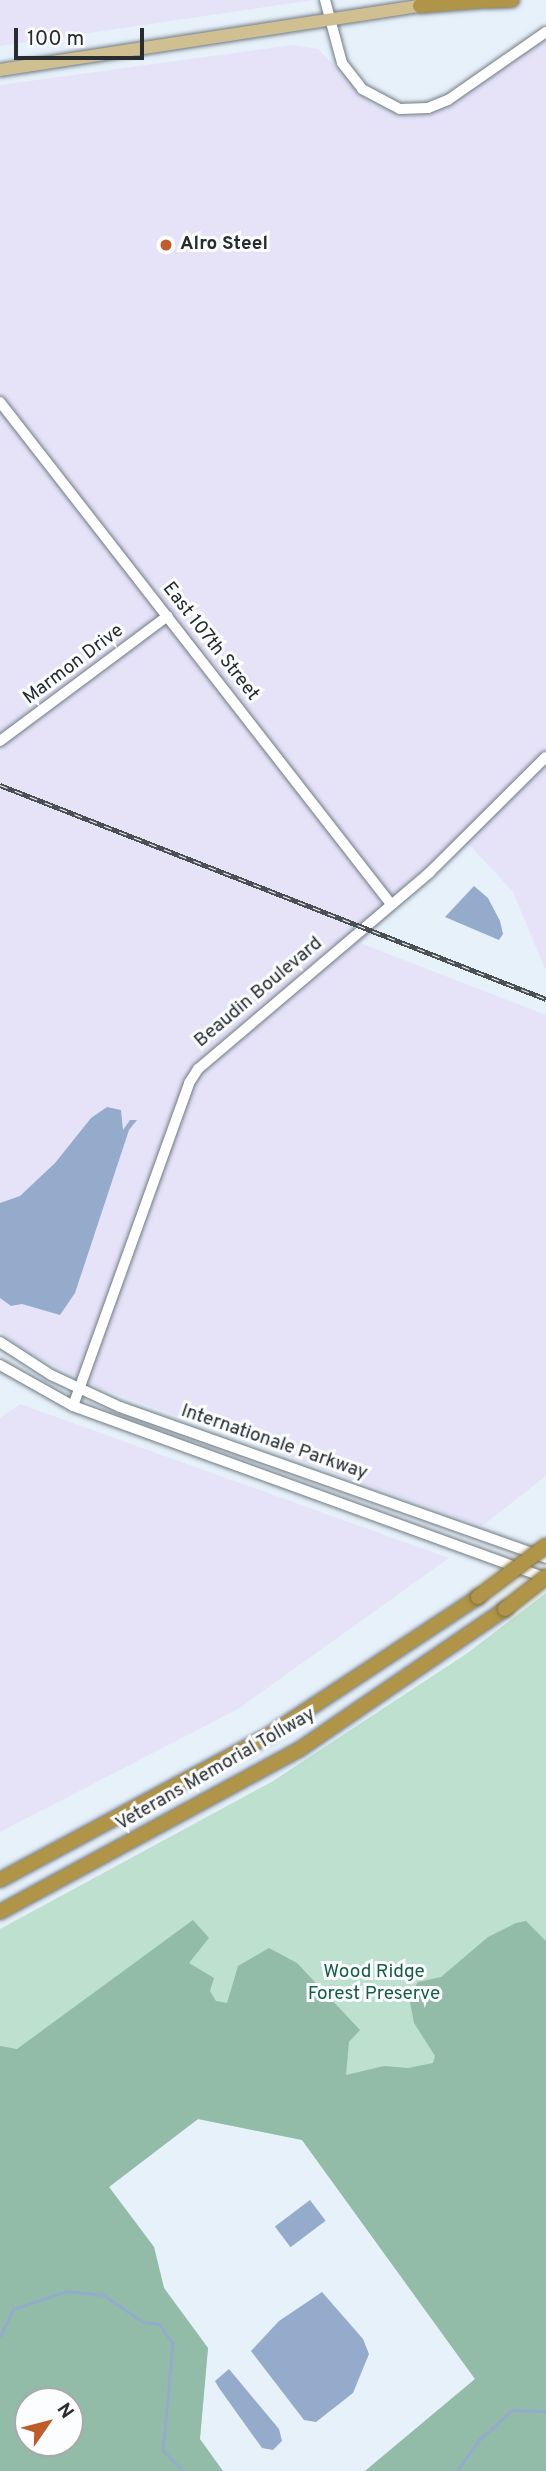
<!DOCTYPE html>
<style>
body{margin:0}
#map{position:relative;width:546px;height:2471px;overflow:hidden;background:#e7f1fa;font-family:Overpass,sans-serif}
div>[style]{position:absolute}
.industrial>*{inset:0;background:#e6e3f9}
.green>*{inset:0;background:#bee0cf}
.forest>*{inset:0;background:#92bca8}
.water>*{inset:0;background:#95abcc;transform-origin:0 0}
.stream>*{height:2.5px;margin:-1.25px;padding:0 1.25px;transform-origin:1.25px;border-radius:1.25px;background:#95abcc}
.roads{filter:drop-shadow(0 0 2px #727b83) drop-shadow(0 0 2px #727b83)}
.minor>*{height:10px;margin:-5px;padding:0 5px;transform-origin:5px;border-radius:5px;background:#fff}
.major>*{height:12px;margin:-6px;padding:0 6px;transform-origin:6px;border-radius:6px;background:#d0bf91}
.highway>*{height:14px;margin:-7px;padding:0 7px;transform-origin:7px;border-radius:7px;background:#b09447}
.rail>*{height:5px;margin-top:-2.5px;transform-origin:0;background:repeating-linear-gradient(90deg,#fbfdff 0 8px,#4a4f53 0 16px);box-sizing:border-box;border-block:2px solid #4a4f53}
.bridges{filter:drop-shadow(0 0 2px #80703f) drop-shadow(0 0 2px #80703f)}
.highway-bridge>*{height:14px;margin:-7px;padding:0 7px;transform-origin:7px;border-radius:7px;background:#b09447}
.dots>*{width:19px;height:19px;translate:-50% -50%;box-sizing:border-box;border:4px solid #fbfdff;border-radius:50%}
span{translate:-50% -50%;white-space:nowrap;text-align:center;line-height:1.15;-webkit-text-stroke:6px #fbfdff;paint-order:stroke}
.poi-label{font-size:19px;color:#282c2f;font-weight:700}
.left{translate:0 -50%;text-align:left}
.street-label{font-size:19px;color:#282c2f}
.park-label{font-size:19px;color:#155f45}
.north{position:absolute;left:14px;top:2387px;width:70px;height:70px;box-sizing:border-box;background:#fbfdff;border:2px solid #a7a9ac;border-radius:50%;rotate:55deg;font-size:19px;font-weight:700;line-height:28px;text-align:center;color:#282c2f}
.north::after{content:'';display:block;margin:auto;width:24px;height:32px;background:#c05b2a;clip-path:polygon(50% 0,100% 100%,50% 72%,0 100%)}
.scale{position:absolute;left:14px;top:28px;width:130px;height:32px;box-sizing:border-box;border:4px solid #282c2f;border-top:0;padding-left:9px;font-size:21px;line-height:24px;white-space:nowrap;color:#282c2f;-webkit-text-stroke:5px #fbfdff;paint-order:stroke}
</style>
<div id="map">
<div class="industrial">
<div style="clip-path:polygon(0 0,314px 0,0 46px)"></div>
<div style="clip-path:polygon(546px 39px,546px 971px,513px 892px,468px 843px,360px 943px,546px 1015px,546px 1476px,482px 1526px,100px 1388px,25px 1351px,0 1331px,0 85px,292px 45px,318px 49px,372px 105px,410px 116px,447px 107px)"></div>
<div style="clip-path:polygon(20px 1404px,449px 1558px,238px 1709px,0 1832px,0 1418px)"></div>
</div>
<div class="green">
<div style="clip-path:polygon(evenodd,546px 1593px,546px 2471px,365px 2471px,475px 2379px,302px 2140px,198px 2119px,109px 2187px,154px 2247px,164px 2288px,208px 2348px,199px 2448px,0 2471px,0 1929px,273px 1781px,466px 1654px,546px 1593px,28px 2401px,70px 2401px,70px 2443px,28px 2443px,28px 2401px)"></div>
</div>
<div class="forest">
<div style="clip-path:polygon(evenodd,193px 1920px,209px 1938px,189px 1963px,214px 1978px,210px 1991px,216px 2001px,227px 2003px,238px 1966px,269px 1948px,297px 1963px,360px 2030px,349px 2042px,346px 2075px,384px 2066px,408px 2068px,433px 2063px,435px 2056px,414px 2023px,409px 1997px,418px 1982px,441px 1977px,488px 1937px,516px 1923px,526px 1921px,546px 1941px,546px 2471px,365px 2471px,475px 2379px,302px 2140px,198px 2119px,109px 2187px,154px 2247px,164px 2288px,208px 2348px,200px 2439px,223px 2471px,0 2471px,0 2046px,17px 2049px,193px 1920px,70px 2401px,70px 2443px,28px 2443px,28px 2401px,70px 2401px)"></div>
</div>
<div class="water">
<div style="clip-path:polygon(474px 886px,488px 898px,500px 921px,503px 934px,499px 940px,445px 917px)"></div>
<div style="clip-path:polygon(107px 1107px,121px 1110px,123px 1130px,130px 1120px,137px 1120px,129px 1130px,75px 1293px,60px 1315px,22px 1304px,11px 1306px,0 1298px,0 1203px,20px 1196px,55px 1163px,91px 1118px)"></div>
<div style="left:310px;top:2200px;width:26px;height:44px;rotate:53deg"></div>
<div style="clip-path:polygon(322px 2292px,363px 2339px,369px 2354px,353px 2393px,316px 2422px,304px 2420px,251px 2351px,279px 2321px)"></div>
<div style="clip-path:polygon(229px 2369px,279px 2429px,282px 2441px,273px 2450px,262px 2448px,219px 2388px,215px 2381px)"></div>
</div>
<div class="stream">
<div style="left:0;top:2336px;width:30px;rotate:-64deg"></div>
<div style="left:13px;top:2309px;width:57px;rotate:-18.4deg"></div>
<div style="left:67px;top:2291px;width:37px;rotate:6deg"></div>
<div style="left:104px;top:2295px;width:47px;rotate:34.7deg"></div>
<div style="left:143px;top:2322px;width:16px;rotate:7deg"></div>
<div style="left:159px;top:2324px;width:24px;rotate:54deg"></div>
<div style="left:173px;top:2343px;width:107px;rotate:95.3deg"></div>
<div style="left:163px;top:2450px;width:29px;rotate:46deg"></div>
<div style="left:457px;top:2471px;width:38px;rotate:-55deg"></div>
<div style="left:479px;top:2440px;width:45px;rotate:-42.3deg"></div>
<div style="left:512px;top:2410px;width:34px;rotate:2deg"></div>
</div>
<div class="roads">
<div class="minor">
<div style="left:325px;top:0;width:65px;rotate:74.9deg"></div>
<div style="left:342px;top:63px;width:33px;rotate:52deg"></div>
<div style="left:362px;top:89px;width:43px;rotate:27.8deg"></div>
<div style="left:400px;top:109px;width:28px;rotate:-2deg"></div>
<div style="left:428px;top:108px;width:22px;rotate:-22deg"></div>
<div style="left:448px;top:100px;width:119px;rotate:-34.8deg"></div>
<div style="left:0;top:402px;width:636px;rotate:52.09deg"></div>
<div style="left:0;top:741px;width:209px;rotate:-36.7deg"></div>
<div style="left:0;top:1342px;width:61px;rotate:32.9deg"></div>
<div style="left:51px;top:1375px;width:76px;rotate:24.9deg"></div>
<div style="left:120px;top:1407px;width:452px;rotate:19.5deg"></div>
<div style="left:0;top:1365px;width:84px;rotate:29.3deg"></div>
<div style="left:73px;top:1406px;width:503px;rotate:19.98deg"></div>
<div style="left:73px;top:1406px;width:343px;rotate:-70.2deg"></div>
<div style="left:189px;top:1083px;width:17px;rotate:-57deg"></div>
<div style="left:198px;top:1069px;width:304px;rotate:-40.3deg"></div>
<div style="left:430px;top:872px;width:163px;rotate:-44.8deg"></div>
</div>
<div class="major">
<div style="left:0;top:70px;width:425px;rotate:-8.7deg"></div>
</div>
<div class="highway">
<div style="left:486px;top:1px;width:26px;rotate:-2deg"></div>
<div style="left:420px;top:6px;width:73px;rotate:-4.7deg"></div>
<div style="left:0;top:1880px;width:306px;rotate:-28.3deg"></div>
<div style="left:269px;top:1735px;width:250px;rotate:-33.4deg"></div>
<div style="left:0;top:1912px;width:341px;rotate:-28.5deg"></div>
<div style="left:300px;top:1749px;width:248px;rotate:-34.3deg"></div>
</div>
</div>
<div class="rail">
<div style="left:0;top:785px;width:586px;rotate:21.4deg"></div>
</div>
<div class="bridges">
<div class="highway-bridge">
<div style="left:478px;top:1597px;width:85px;rotate:-36.9deg"></div>
<div style="left:505px;top:1609px;width:52px;rotate:-38deg"></div>
</div>
</div>
<div class="dots">
<div style="left:166px;top:245px;background:#c05b2a"></div>
</div>
<div class="poi-label">
<span class="left" style="left:180px;top:245px">Alro Steel</span>
</div>
<div class="street-label">
<span style="left:210px;top:642px;rotate:52deg">East 107th Street</span>
<span style="left:74px;top:665px;rotate:-37deg">Marmon Drive</span>
<span style="left:259px;top:993px;rotate:-40deg">Beaudin Boulevard</span>
<span style="left:274px;top:1443px;rotate:19deg">Internationale Parkway</span>
<span style="left:216px;top:1770px;rotate:-30deg">Veterans Memorial Tollway</span>
</div>
<div class="park-label">
<span style="left:374px;top:1984px">Wood Ridge<br>Forest Preserve</span>
</div>
<div class="north">N</div>
<div class="scale">100 m</div>
</div>
